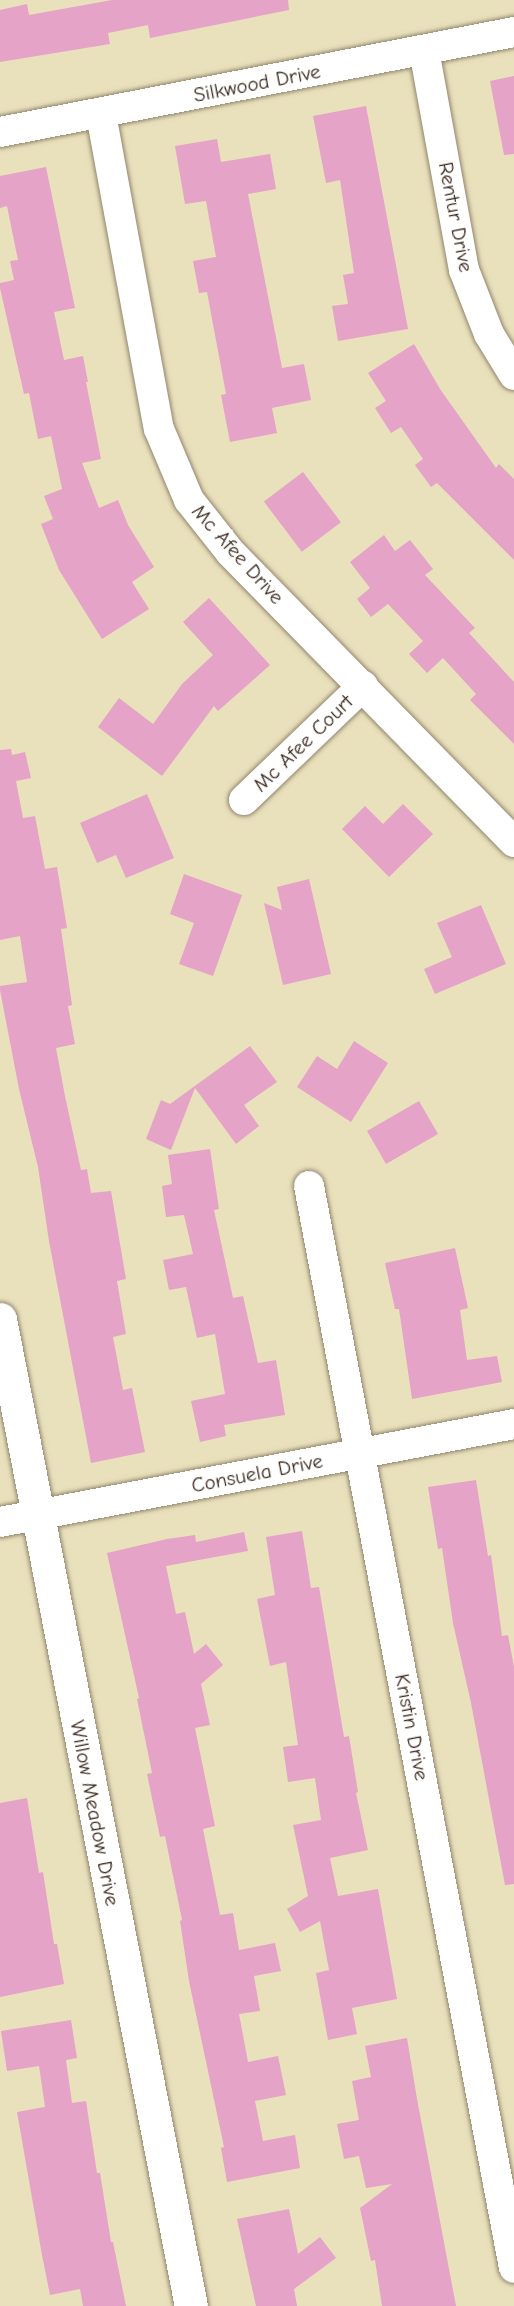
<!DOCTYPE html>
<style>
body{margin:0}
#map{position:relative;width:514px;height:2306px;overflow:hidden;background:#e9e0bc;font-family:"Comic Neue",sans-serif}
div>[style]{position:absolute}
.building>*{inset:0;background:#e5a3c7;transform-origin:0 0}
.roads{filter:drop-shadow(0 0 2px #92856d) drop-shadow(0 0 2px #92856d)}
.minor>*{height:30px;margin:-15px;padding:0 15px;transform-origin:15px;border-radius:15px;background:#fff}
.tertiary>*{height:33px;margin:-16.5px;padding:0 16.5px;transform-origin:16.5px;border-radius:16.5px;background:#fff}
span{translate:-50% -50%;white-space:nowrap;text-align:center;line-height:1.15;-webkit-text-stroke:6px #fff;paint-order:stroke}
.street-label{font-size:21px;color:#3b2a1e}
</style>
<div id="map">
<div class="building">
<div style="clip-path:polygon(112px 0,288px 0,289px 10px,150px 38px,148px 25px,108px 33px,110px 44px,0 62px,0 10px,27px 4px,29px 15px)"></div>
<div style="clip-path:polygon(514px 76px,514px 154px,504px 155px,490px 81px)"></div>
<div style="clip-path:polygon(366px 106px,408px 329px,338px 341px,332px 306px,348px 304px,343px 275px,354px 273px,340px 180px,326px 183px,313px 116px)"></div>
<div style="clip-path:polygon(217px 139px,221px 162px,270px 154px,276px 189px,248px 194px,282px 368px,304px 364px,311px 400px,272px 408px,277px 433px,230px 442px,221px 395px,226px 394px,207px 292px,199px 293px,193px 261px,216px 257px,206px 201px,185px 204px,175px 146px)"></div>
<div style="clip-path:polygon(46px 167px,75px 308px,54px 312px,64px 360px,83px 356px,88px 382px,86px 382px,101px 459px,82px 463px,99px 508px,118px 500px,128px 525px,154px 567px,132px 582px,149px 609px,102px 639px,59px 570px,41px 524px,53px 519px,44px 496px,62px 489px,51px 436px,38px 439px,29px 393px,24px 394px,0 288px,0 283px,14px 280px,10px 261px,18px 260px,7px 206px,0 208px,0 176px)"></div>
<div style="clip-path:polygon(414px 344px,440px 389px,496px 468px,499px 464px,514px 479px,514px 560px,437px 483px,431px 487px,415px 465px,423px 459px,401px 427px,391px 433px,375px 408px,386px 401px,368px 373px)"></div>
<div style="left:303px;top:472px;width:63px;height:49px;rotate:53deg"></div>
<div style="clip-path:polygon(384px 535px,395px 551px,410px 540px,433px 569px,425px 575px,475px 628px,469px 633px,514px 682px,514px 744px,470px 700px,476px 694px,443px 658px,427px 673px,409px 654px,423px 641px,388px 604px,371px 617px,357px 599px,370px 588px,350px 562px)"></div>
<div style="clip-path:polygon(209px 598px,270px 665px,218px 711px,214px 706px,162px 776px,98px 727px,119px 698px,153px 724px,182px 684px,213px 655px,183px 622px)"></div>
<div style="clip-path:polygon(11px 749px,12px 755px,25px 752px,31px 778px,16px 781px,23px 818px,35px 816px,45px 869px,57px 867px,67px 928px,61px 929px,72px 1005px,68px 1006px,75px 1044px,56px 1048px,65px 1096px,81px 1170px,87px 1169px,91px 1193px,111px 1191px,126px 1279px,117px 1281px,126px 1334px,113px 1337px,123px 1390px,132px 1388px,145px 1452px,91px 1463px,49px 1241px,38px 1167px,19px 1089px,0 990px,0 986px,27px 982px,20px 936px,0 940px,0 750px)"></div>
<div style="clip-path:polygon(147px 794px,174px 858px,126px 878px,116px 855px,97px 863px,80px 823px)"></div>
<div style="clip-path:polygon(403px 804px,433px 834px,389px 877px,342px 829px,365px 806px,383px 824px)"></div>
<div style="clip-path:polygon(184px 874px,242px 895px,213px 976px,179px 964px,194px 923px,170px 914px)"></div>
<div style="clip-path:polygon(309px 879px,331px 974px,283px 985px,264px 903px,282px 910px,277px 887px)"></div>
<div style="clip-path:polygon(481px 905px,506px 964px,435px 994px,424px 969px,452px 957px,437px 923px)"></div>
<div style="clip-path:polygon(354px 1041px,388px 1063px,351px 1122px,297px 1087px,317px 1056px,337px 1069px)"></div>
<div style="clip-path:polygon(250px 1046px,277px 1082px,244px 1105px,259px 1126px,236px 1144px,195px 1088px,171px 1150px,146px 1139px,161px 1100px,170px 1104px)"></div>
<div style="left:419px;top:1101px;width:38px;height:60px;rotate:60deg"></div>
<div style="clip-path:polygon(210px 1149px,219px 1209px,214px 1210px,233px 1298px,243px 1296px,258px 1363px,276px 1360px,285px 1415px,224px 1425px,226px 1436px,200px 1442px,191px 1401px,225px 1394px,215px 1334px,197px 1338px,186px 1287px,169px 1290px,163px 1260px,193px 1254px,184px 1215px,166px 1217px,162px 1186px,172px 1184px,168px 1155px)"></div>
<div style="clip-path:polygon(455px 1248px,468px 1308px,460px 1310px,467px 1360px,497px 1356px,502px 1382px,412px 1399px,399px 1309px,395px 1309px,385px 1263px)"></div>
<div style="clip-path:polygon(476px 1480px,488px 1556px,491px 1555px,502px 1636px,508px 1635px,514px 1667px,514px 1884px,505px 1885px,471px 1703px,453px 1623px,442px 1548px,438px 1549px,428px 1487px)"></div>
<div style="clip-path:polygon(302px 1531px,311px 1588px,319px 1587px,344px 1737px,349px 1736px,358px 1792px,356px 1793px,368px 1850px,330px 1858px,338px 1896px,378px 1889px,397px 1999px,352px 2008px,357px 2034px,328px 2040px,316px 1973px,329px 1970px,320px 1921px,300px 1932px,287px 1909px,308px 1896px,293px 1825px,321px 1820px,315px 1778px,288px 1782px,283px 1747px,298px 1745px,286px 1662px,270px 1666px,257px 1599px,275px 1595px,266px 1537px)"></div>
<div style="clip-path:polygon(244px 1532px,248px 1551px,166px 1566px,176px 1614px,185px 1612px,194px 1654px,206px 1644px,223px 1665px,201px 1684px,210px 1725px,195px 1728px,215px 1826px,203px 1829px,220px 1915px,233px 1913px,239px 1950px,275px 1943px,281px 1971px,254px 1976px,260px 2011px,239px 2014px,248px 2062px,278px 2056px,286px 2095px,255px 2101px,263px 2141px,295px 2135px,300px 2168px,227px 2182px,221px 2148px,224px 2147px,189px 1981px,180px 1921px,182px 1920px,165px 1836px,160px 1837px,147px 1774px,152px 1773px,137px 1699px,139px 1698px,107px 1553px,167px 1539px,195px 1535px,196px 1542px)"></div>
<div style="clip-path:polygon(27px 1798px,39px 1873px,43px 1872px,54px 1944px,57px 1944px,64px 1984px,0 1997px,0 1803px)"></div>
<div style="clip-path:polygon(71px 2020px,77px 2058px,66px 2060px,72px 2103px,86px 2101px,97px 2173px,100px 2173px,111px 2242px,113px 2242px,126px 2306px,83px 2306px,80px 2289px,50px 2295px,42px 2255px,17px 2112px,45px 2107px,39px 2066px,7px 2071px,1px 2031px)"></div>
<div style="clip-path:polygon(407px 2038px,417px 2099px,456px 2306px,382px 2306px,375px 2260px,371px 2261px,360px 2208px,392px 2184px,366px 2188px,359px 2156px,344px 2159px,337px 2124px,359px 2120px,352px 2081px,371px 2077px,365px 2046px)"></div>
<div style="clip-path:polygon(289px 2209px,298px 2254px,320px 2237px,336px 2258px,294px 2289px,297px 2306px,256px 2306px,237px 2219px)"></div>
</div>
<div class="roads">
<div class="minor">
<div style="left:424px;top:50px;width:224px;rotate:79.7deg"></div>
<div style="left:464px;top:270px;width:69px;rotate:68.7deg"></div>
<div style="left:489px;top:334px;width:48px;rotate:58.6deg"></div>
<div style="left:101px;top:114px;width:320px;rotate:79.6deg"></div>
<div style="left:159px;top:429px;width:77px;rotate:67.1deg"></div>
<div style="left:189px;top:500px;width:66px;rotate:51.7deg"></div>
<div style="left:230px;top:552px;width:406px;rotate:45.6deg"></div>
<div style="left:0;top:132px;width:524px;rotate:-11.01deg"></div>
<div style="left:244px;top:800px;width:165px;rotate:-43.8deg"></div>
<div style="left:309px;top:1186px;width:1101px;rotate:79.27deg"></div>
<div style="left:0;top:1522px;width:523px;rotate:-10.79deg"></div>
</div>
<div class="tertiary">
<div style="left:0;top:1319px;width:1005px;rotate:79.05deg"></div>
</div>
</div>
<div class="street-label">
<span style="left:257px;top:83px;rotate:-11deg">Silkwood Drive</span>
<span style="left:456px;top:217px;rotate:79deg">Rentur Drive</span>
<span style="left:238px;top:554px;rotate:48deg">Mc Afee Drive</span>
<span style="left:303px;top:743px;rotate:-44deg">Mc Afee Court</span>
<span style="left:257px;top:1473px;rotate:-11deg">Consuela Drive</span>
<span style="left:412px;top:1727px;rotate:79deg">Kristin Drive</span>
<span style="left:95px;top:1813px;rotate:79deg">Willow Meadow Drive</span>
</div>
</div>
